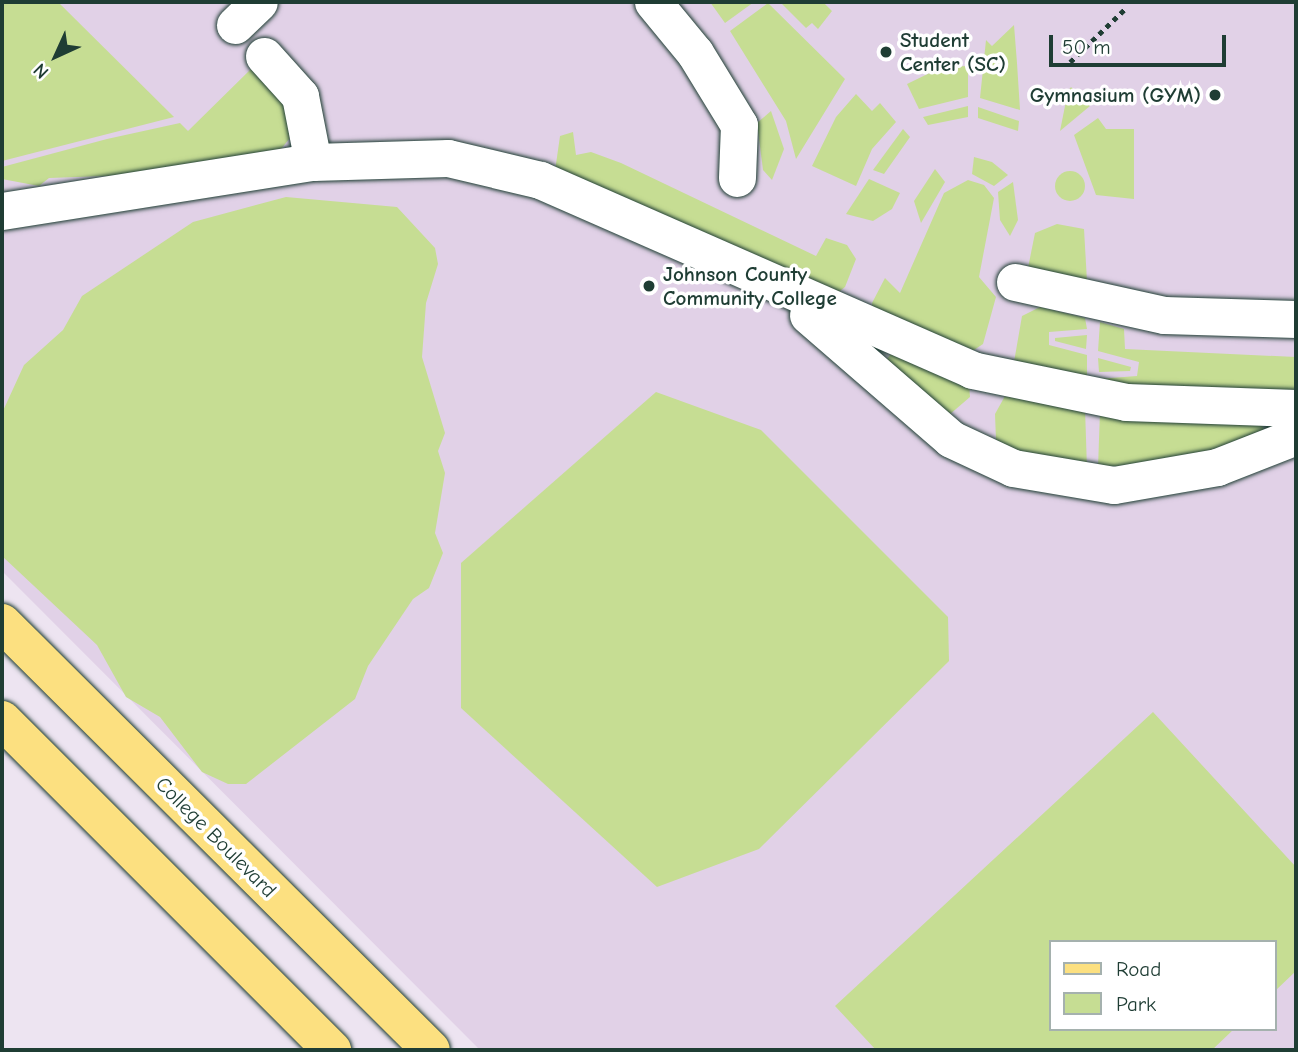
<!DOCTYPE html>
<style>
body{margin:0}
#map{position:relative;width:1298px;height:1052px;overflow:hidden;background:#ede4f1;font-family:"Comic Neue",sans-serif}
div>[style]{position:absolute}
.built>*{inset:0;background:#e1d1e7}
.green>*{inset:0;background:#c6dd93}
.round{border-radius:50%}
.path>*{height:4.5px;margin-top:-2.25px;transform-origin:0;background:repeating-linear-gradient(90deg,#1f3d34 0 5px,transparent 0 10px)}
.roads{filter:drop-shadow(0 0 2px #1f3d34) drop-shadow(0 0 2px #1f3d34)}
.minor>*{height:37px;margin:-18.5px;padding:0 18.5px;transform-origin:18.5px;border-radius:18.5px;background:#fff}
.major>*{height:38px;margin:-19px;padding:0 19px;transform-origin:19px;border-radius:19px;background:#fce080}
.dots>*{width:19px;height:19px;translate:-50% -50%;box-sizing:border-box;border:4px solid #fff;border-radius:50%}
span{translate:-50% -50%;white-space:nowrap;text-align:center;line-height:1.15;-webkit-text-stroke:7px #fff;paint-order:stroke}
.poi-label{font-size:21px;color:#1f3d34;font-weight:700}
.left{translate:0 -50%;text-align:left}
.right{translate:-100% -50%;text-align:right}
.street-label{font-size:21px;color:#1f3d34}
.frame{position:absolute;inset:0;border:4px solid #1f3d34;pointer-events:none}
.legend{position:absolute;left:1049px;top:940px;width:228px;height:91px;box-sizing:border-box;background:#fff;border:2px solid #a5b1ae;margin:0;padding:9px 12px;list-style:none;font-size:21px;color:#1f3d34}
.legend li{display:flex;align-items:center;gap:14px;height:35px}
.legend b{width:35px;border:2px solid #a5b1ae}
.north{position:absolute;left:21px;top:21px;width:70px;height:70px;-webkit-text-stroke:5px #fff;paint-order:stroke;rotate:225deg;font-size:19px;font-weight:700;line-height:28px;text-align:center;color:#1f3d34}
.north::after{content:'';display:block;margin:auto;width:24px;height:32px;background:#1f3d34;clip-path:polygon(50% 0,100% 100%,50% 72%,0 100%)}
.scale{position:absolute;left:1049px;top:35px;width:177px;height:32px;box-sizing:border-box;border:4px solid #1f3d34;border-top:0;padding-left:9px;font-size:21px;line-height:24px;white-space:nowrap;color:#1f3d34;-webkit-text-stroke:5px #fff;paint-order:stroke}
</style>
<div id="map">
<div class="built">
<div style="clip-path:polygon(evenodd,2px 2px,1296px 2px,1296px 1050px,480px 1050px,2px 571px,2px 2px,1051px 942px,1275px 942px,1275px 1029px,1051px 1029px,1051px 942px)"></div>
</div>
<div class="green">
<div style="clip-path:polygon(2px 2px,58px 2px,174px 117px,2px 161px)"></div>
<div style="clip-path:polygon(710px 2px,754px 2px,725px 23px)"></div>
<div style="clip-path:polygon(780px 2px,823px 2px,832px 11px,818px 29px,812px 23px,806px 28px)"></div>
<div style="clip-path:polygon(768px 3px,845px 79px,796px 159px,786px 121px,730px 31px)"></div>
<div style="clip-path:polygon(1014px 25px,1017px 63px,1020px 110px,980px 98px,986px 40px,992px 46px)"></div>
<div style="clip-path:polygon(968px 66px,968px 97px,919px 109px,907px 84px,942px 67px)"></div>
<div style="clip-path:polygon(253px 67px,283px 97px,290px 138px,276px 155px,189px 173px,49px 178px,39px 186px,2px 179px,2px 167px,107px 139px,180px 123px,188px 131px)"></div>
<div style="clip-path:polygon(1071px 87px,1090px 106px,1060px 131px,1068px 91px)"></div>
<div style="clip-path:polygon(856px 94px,872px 111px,880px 103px,896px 122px,872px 149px,856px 186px,812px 166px,836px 117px)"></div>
<div style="clip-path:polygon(968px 106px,968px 117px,928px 125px,923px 117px)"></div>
<div style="clip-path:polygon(978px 107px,1019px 121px,1018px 131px,978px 118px)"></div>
<div style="clip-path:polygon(771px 111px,784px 149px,772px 180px,763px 170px,757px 123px)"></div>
<div style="clip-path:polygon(1098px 118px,1106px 129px,1134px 129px,1134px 199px,1096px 195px,1074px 135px)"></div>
<div style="clip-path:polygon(903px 129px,910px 137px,884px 174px,873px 170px)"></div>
<div style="clip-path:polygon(573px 132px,576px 155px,591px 152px,621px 163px,816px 256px,826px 238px,847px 245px,856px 259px,845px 287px,835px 295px,555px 171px,560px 136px)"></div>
<div style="clip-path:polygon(974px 157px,992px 162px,1008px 175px,994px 186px,972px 174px)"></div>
<div style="clip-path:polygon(935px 169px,945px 182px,921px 223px,914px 201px)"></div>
<div class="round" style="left:1055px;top:171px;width:30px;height:30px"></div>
<div style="clip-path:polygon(869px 179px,900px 193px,892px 209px,873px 221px,846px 214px)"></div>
<div style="clip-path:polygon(968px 180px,984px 185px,994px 198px,979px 277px,996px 297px,983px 344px,968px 354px,873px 311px,872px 303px,885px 278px,900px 293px,944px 193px)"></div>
<div style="clip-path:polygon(1013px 182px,1018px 220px,1010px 236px,1000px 220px,998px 192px)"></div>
<div style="clip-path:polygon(286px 197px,397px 207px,435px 248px,438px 264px,426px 303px,422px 357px,445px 433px,438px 451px,445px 473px,435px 533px,443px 553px,429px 588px,413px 599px,368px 666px,355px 699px,246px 784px,228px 784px,202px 772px,160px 717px,126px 697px,97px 645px,2px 556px,2px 413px,24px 365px,63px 330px,82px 296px,193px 222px)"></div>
<div style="clip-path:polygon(1057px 224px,1084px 229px,1087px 281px,1028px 268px,1035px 233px)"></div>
<div style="clip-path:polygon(1040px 307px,1085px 318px,1087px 329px,1049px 332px,1049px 345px,1087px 355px,1087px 380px,1014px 362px,1022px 316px)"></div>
<div style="clip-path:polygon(1100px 322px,1124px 329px,1125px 349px,1296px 357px,1296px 398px,1177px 398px,1098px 379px,1137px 376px,1139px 362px,1098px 351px)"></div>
<div style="clip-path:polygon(1087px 335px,1086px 349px,1055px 341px,1055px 338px)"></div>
<div style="clip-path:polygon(891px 354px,969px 384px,970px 397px,949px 415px,886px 360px)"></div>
<div style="clip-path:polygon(1098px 358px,1131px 367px,1130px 371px,1099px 372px)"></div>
<div style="clip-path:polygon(656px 392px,761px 430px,948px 617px,949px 661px,759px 849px,657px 887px,461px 708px,461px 563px)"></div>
<div style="clip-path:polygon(1005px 396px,1085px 408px,1087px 469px,1050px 468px,996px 440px,995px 414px)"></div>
<div style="clip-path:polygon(1100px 411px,1261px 424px,1265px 431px,1230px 455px,1098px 468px)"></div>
<div style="clip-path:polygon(1153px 712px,1296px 867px,1296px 971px,1275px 991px,1275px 942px,1051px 942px,1051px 1029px,1234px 1029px,1212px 1050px,876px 1050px,835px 1006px)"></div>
</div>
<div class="path">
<div style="left:1070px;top:62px;width:78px;rotate:-44deg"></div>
</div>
<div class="roads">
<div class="minor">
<div style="left:653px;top:2px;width:66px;rotate:50.5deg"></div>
<div style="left:695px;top:53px;width:84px;rotate:58.6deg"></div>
<div style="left:739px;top:125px;width:53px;rotate:92.2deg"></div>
<div style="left:235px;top:25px;width:33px;rotate:-44deg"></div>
<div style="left:264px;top:56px;width:54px;rotate:48deg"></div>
<div style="left:300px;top:96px;width:67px;rotate:78.9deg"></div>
<div style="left:2px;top:211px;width:315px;rotate:-9deg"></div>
<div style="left:313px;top:162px;width:135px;rotate:-1.7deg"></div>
<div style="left:448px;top:158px;width:95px;rotate:13.4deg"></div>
<div style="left:540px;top:180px;width:472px;rotate:23.7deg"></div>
<div style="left:972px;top:370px;width:157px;rotate:11.7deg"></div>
<div style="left:1126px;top:402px;width:170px;rotate:2deg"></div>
<div style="left:1015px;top:282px;width:153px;rotate:12.5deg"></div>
<div style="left:1164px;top:315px;width:132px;rotate:1.7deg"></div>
<div style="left:808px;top:315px;width:189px;rotate:40.9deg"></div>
<div style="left:951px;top:439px;width:68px;rotate:25.1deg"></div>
<div style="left:1013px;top:468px;width:102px;rotate:9.6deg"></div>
<div style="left:1114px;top:485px;width:105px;rotate:-9.9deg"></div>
<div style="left:1217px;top:467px;width:85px;rotate:-21.4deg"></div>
</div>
<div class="major">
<div style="left:2px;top:623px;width:605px;rotate:44.87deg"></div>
<div style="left:2px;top:720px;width:467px;rotate:45deg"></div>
</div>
</div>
<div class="dots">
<div style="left:886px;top:52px;background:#1f3d34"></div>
<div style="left:1215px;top:95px;background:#1f3d34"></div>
<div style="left:649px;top:286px;background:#1f3d34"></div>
</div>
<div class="poi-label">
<span class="left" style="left:900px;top:52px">Student<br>Center (SC)</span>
<span class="right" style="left:1201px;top:95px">Gymnasium (GYM)</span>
<span class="left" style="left:663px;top:286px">Johnson County<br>Community College</span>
</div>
<div class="street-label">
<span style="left:216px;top:837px;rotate:45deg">College Boulevard</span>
</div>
<div class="frame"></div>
<ul class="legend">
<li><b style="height:9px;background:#fce080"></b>Road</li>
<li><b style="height:19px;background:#c6dd93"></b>Park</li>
</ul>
<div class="north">N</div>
<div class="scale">50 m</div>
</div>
